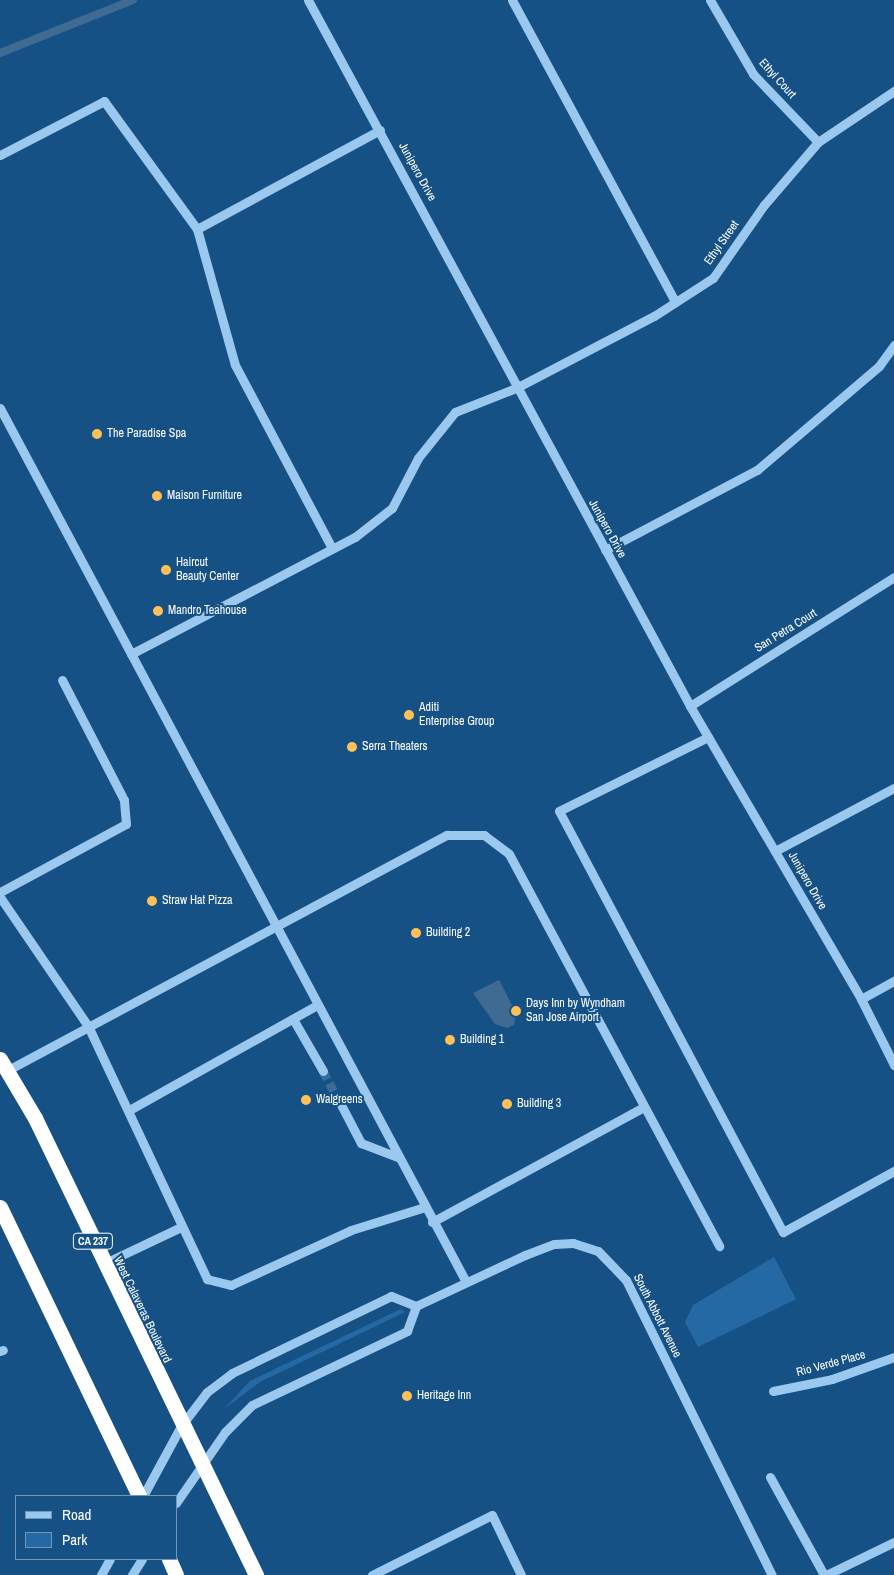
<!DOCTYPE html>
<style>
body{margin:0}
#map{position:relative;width:894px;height:1575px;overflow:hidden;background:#165186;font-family:"Archivo Narrow",sans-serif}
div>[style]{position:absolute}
.green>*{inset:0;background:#2569a4}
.water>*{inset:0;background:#3f6b92}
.stream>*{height:8px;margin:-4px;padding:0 4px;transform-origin:4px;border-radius:4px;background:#3f6b92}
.minor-tunnel>*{height:9px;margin-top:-4.5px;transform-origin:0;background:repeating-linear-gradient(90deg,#396b98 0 9px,transparent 0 13.5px)}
.minor>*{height:9px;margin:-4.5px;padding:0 4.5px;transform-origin:4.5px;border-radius:4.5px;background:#9bc8ee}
.highway>*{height:15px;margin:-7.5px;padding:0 7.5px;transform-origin:7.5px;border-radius:7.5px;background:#fff}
.dots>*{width:14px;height:14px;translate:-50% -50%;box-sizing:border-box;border:2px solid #165186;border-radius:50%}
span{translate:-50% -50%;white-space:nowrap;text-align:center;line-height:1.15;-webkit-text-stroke:4px #165186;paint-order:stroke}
.shield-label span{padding:1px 4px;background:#165186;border:1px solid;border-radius:4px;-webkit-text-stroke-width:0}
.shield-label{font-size:11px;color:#fff;font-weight:700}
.street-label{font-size:12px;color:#fff}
.poi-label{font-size:12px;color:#fff}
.left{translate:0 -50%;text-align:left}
.legend{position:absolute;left:15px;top:1495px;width:162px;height:65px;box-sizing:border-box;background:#165186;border:1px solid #7397b6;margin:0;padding:6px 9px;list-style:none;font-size:15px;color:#fff}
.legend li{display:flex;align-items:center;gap:10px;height:25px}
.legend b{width:25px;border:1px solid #7397b6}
</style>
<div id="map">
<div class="green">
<div style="clip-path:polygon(774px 1257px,796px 1299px,698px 1347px,685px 1322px,693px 1305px)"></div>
<div style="clip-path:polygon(401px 1309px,405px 1312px,260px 1382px,224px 1409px,250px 1381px)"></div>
</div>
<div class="water">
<div style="clip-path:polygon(499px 980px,516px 1013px,514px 1025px,507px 1028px,495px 1024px,473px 993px)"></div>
</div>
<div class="stream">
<div style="left:0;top:53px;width:143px;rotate:-21.7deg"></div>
</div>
<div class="minor-tunnel">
<div style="left:323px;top:1071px;width:32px;rotate:62deg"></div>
</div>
<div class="minor">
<div style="left:308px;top:0;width:803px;rotate:61.58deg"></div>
<div style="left:690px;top:706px;width:339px;rotate:59.7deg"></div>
<div style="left:861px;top:999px;width:74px;rotate:63.4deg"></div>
<div style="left:512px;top:0;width:343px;rotate:61.6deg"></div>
<div style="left:710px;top:0;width:86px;rotate:59.8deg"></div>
<div style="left:753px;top:74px;width:94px;rotate:46.3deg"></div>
<div style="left:0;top:155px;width:117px;rotate:-27.4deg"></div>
<div style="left:104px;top:101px;width:158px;rotate:54deg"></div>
<div style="left:197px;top:229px;width:141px;rotate:74.4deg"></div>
<div style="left:235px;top:365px;width:207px;rotate:62.1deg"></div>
<div style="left:197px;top:229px;width:208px;rotate:-28.4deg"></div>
<div style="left:0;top:408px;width:990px;rotate:61.93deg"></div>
<div style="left:605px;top:550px;width:172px;rotate:-27.8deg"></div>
<div style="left:757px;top:470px;width:160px;rotate:-40.4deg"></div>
<div style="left:879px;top:366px;width:26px;rotate:-54deg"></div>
<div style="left:131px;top:654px;width:253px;rotate:-27.6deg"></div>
<div style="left:355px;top:537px;width:47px;rotate:-38.1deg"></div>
<div style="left:392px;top:508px;width:56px;rotate:-62.5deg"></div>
<div style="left:418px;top:458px;width:59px;rotate:-51.2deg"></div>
<div style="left:455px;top:412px;width:66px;rotate:-21.5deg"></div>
<div style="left:516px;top:388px;width:156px;rotate:-27.6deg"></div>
<div style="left:654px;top:316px;width:70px;rotate:-32.8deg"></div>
<div style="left:713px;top:278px;width:89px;rotate:-55.1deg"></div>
<div style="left:764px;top:205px;width:83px;rotate:-49.4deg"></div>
<div style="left:818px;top:142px;width:92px;rotate:-33.9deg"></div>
<div style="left:690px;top:706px;width:241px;rotate:-32.3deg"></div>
<div style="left:708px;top:737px;width:166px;rotate:153.6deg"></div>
<div style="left:559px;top:811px;width:477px;rotate:62deg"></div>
<div style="left:783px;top:1232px;width:127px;rotate:-28.8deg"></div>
<div style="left:775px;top:851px;width:135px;rotate:-27.9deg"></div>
<div style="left:0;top:892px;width:143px;rotate:-28.4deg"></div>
<div style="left:126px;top:824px;width:24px;rotate:-95deg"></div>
<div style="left:124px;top:800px;width:135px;rotate:-117.3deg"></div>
<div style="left:0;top:897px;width:156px;rotate:55.7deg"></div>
<div style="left:88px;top:1026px;width:280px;rotate:64.8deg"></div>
<div style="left:207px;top:1279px;width:25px;rotate:14deg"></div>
<div style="left:231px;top:1285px;width:132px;rotate:-24.6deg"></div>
<div style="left:351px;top:1230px;width:77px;rotate:-17.3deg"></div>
<div style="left:861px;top:999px;width:38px;rotate:-29deg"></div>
<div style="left:293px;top:1019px;width:60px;rotate:60deg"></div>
<div style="left:8px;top:1070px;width:498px;rotate:-28.2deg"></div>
<div style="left:447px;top:835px;width:37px"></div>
<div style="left:484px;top:835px;width:31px;rotate:37deg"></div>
<div style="left:509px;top:854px;width:445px;rotate:61.8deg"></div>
<div style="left:338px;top:1099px;width:50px;rotate:62.4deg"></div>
<div style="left:361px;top:1143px;width:40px;rotate:21deg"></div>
<div style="left:131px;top:1109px;width:213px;rotate:-29.2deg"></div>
<div style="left:432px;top:1222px;width:241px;rotate:-28.5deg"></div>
<div style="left:103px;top:1264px;width:86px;rotate:-25.4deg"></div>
<div style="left:0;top:1351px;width:3px;rotate:-18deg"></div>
<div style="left:773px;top:1391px;width:60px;rotate:-11.5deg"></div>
<div style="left:832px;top:1379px;width:66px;rotate:-19.5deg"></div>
<div style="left:770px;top:1477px;width:112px;rotate:61.1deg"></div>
<div style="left:143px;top:1496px;width:80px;rotate:-61.5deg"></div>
<div style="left:181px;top:1426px;width:43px;rotate:-52.6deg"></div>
<div style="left:207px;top:1392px;width:31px;rotate:-37deg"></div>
<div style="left:232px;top:1373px;width:177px;rotate:-25.8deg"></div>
<div style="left:391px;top:1296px;width:27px;rotate:22deg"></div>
<div style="left:176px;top:1503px;width:86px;rotate:-55.4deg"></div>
<div style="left:225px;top:1432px;width:38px;rotate:-45deg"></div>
<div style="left:252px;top:1405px;width:172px;rotate:-25.5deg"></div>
<div style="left:407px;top:1331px;width:27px;rotate:-70deg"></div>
<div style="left:416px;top:1306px;width:120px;rotate:-25.1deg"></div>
<div style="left:525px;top:1255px;width:31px;rotate:-21deg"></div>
<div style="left:554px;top:1244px;width:19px;rotate:-3deg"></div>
<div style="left:573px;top:1243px;width:26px;rotate:18deg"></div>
<div style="left:598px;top:1251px;width:40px;rotate:46deg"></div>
<div style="left:626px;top:1280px;width:329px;rotate:63.7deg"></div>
<div style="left:101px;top:1575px;width:18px;rotate:-61deg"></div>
<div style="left:132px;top:1575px;width:19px;rotate:-58deg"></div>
<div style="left:372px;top:1575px;width:134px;rotate:-26.6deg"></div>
<div style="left:492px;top:1515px;width:67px;rotate:64.2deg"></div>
<div style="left:826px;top:1575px;width:76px;rotate:-25.9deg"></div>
</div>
<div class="highway">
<div style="left:0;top:1059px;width:69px;rotate:59.3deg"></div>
<div style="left:35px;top:1118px;width:508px;rotate:64.19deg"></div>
<div style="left:0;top:1207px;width:321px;rotate:64.3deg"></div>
<div style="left:169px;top:1559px;width:17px;rotate:66deg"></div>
</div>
<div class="dots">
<div style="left:97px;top:434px;background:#ffc058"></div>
<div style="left:157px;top:496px;background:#ffc058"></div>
<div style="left:166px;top:570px;background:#ffc058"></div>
<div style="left:158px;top:611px;background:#ffc058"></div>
<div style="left:409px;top:715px;background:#ffc058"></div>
<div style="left:352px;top:747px;background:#ffc058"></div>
<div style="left:152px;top:901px;background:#ffc058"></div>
<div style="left:416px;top:933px;background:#ffc058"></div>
<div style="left:516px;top:1011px;background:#ffc058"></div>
<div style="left:450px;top:1040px;background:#ffc058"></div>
<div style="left:306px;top:1100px;background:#ffc058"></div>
<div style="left:507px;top:1104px;background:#ffc058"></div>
<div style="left:407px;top:1396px;background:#ffc058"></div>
</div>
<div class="shield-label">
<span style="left:93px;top:1241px">CA 237</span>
</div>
<div class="street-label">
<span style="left:777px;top:79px;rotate:48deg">Ethyl Court</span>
<span style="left:417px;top:172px;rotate:61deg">Junipero Drive</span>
<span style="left:722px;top:243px;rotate:-55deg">Ethyl Street</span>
<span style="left:607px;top:529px;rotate:61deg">Junipero Drive</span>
<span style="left:786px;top:631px;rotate:-32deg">San Petra Court</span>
<span style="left:807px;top:881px;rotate:60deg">Junipero Drive</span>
<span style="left:142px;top:1310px;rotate:64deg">West Calaveras Boulevard</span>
<span style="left:657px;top:1316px;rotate:63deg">South Abbott Avenue</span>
<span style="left:831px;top:1364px;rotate:-15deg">Rio Verde Place</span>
</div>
<div class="poi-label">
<span class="left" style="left:107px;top:434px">The Paradise Spa</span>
<span class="left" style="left:167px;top:496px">Maison Furniture</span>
<span class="left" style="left:176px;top:570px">Haircut<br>Beauty Center</span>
<span class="left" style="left:168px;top:611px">Mandro Teahouse</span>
<span class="left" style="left:419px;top:715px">Aditi<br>Enterprise Group</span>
<span class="left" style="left:362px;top:747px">Serra Theaters</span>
<span class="left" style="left:162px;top:901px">Straw Hat Pizza</span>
<span class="left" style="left:426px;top:933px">Building 2</span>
<span class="left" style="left:526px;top:1011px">Days Inn by Wyndham<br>San Jose Airport</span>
<span class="left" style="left:460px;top:1040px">Building 1</span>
<span class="left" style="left:316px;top:1100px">Walgreens</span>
<span class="left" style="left:517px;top:1104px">Building 3</span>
<span class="left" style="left:417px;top:1396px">Heritage Inn</span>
</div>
<ul class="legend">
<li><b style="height:6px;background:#9bc8ee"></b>Road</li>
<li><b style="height:14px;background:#2569a4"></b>Park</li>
</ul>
</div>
